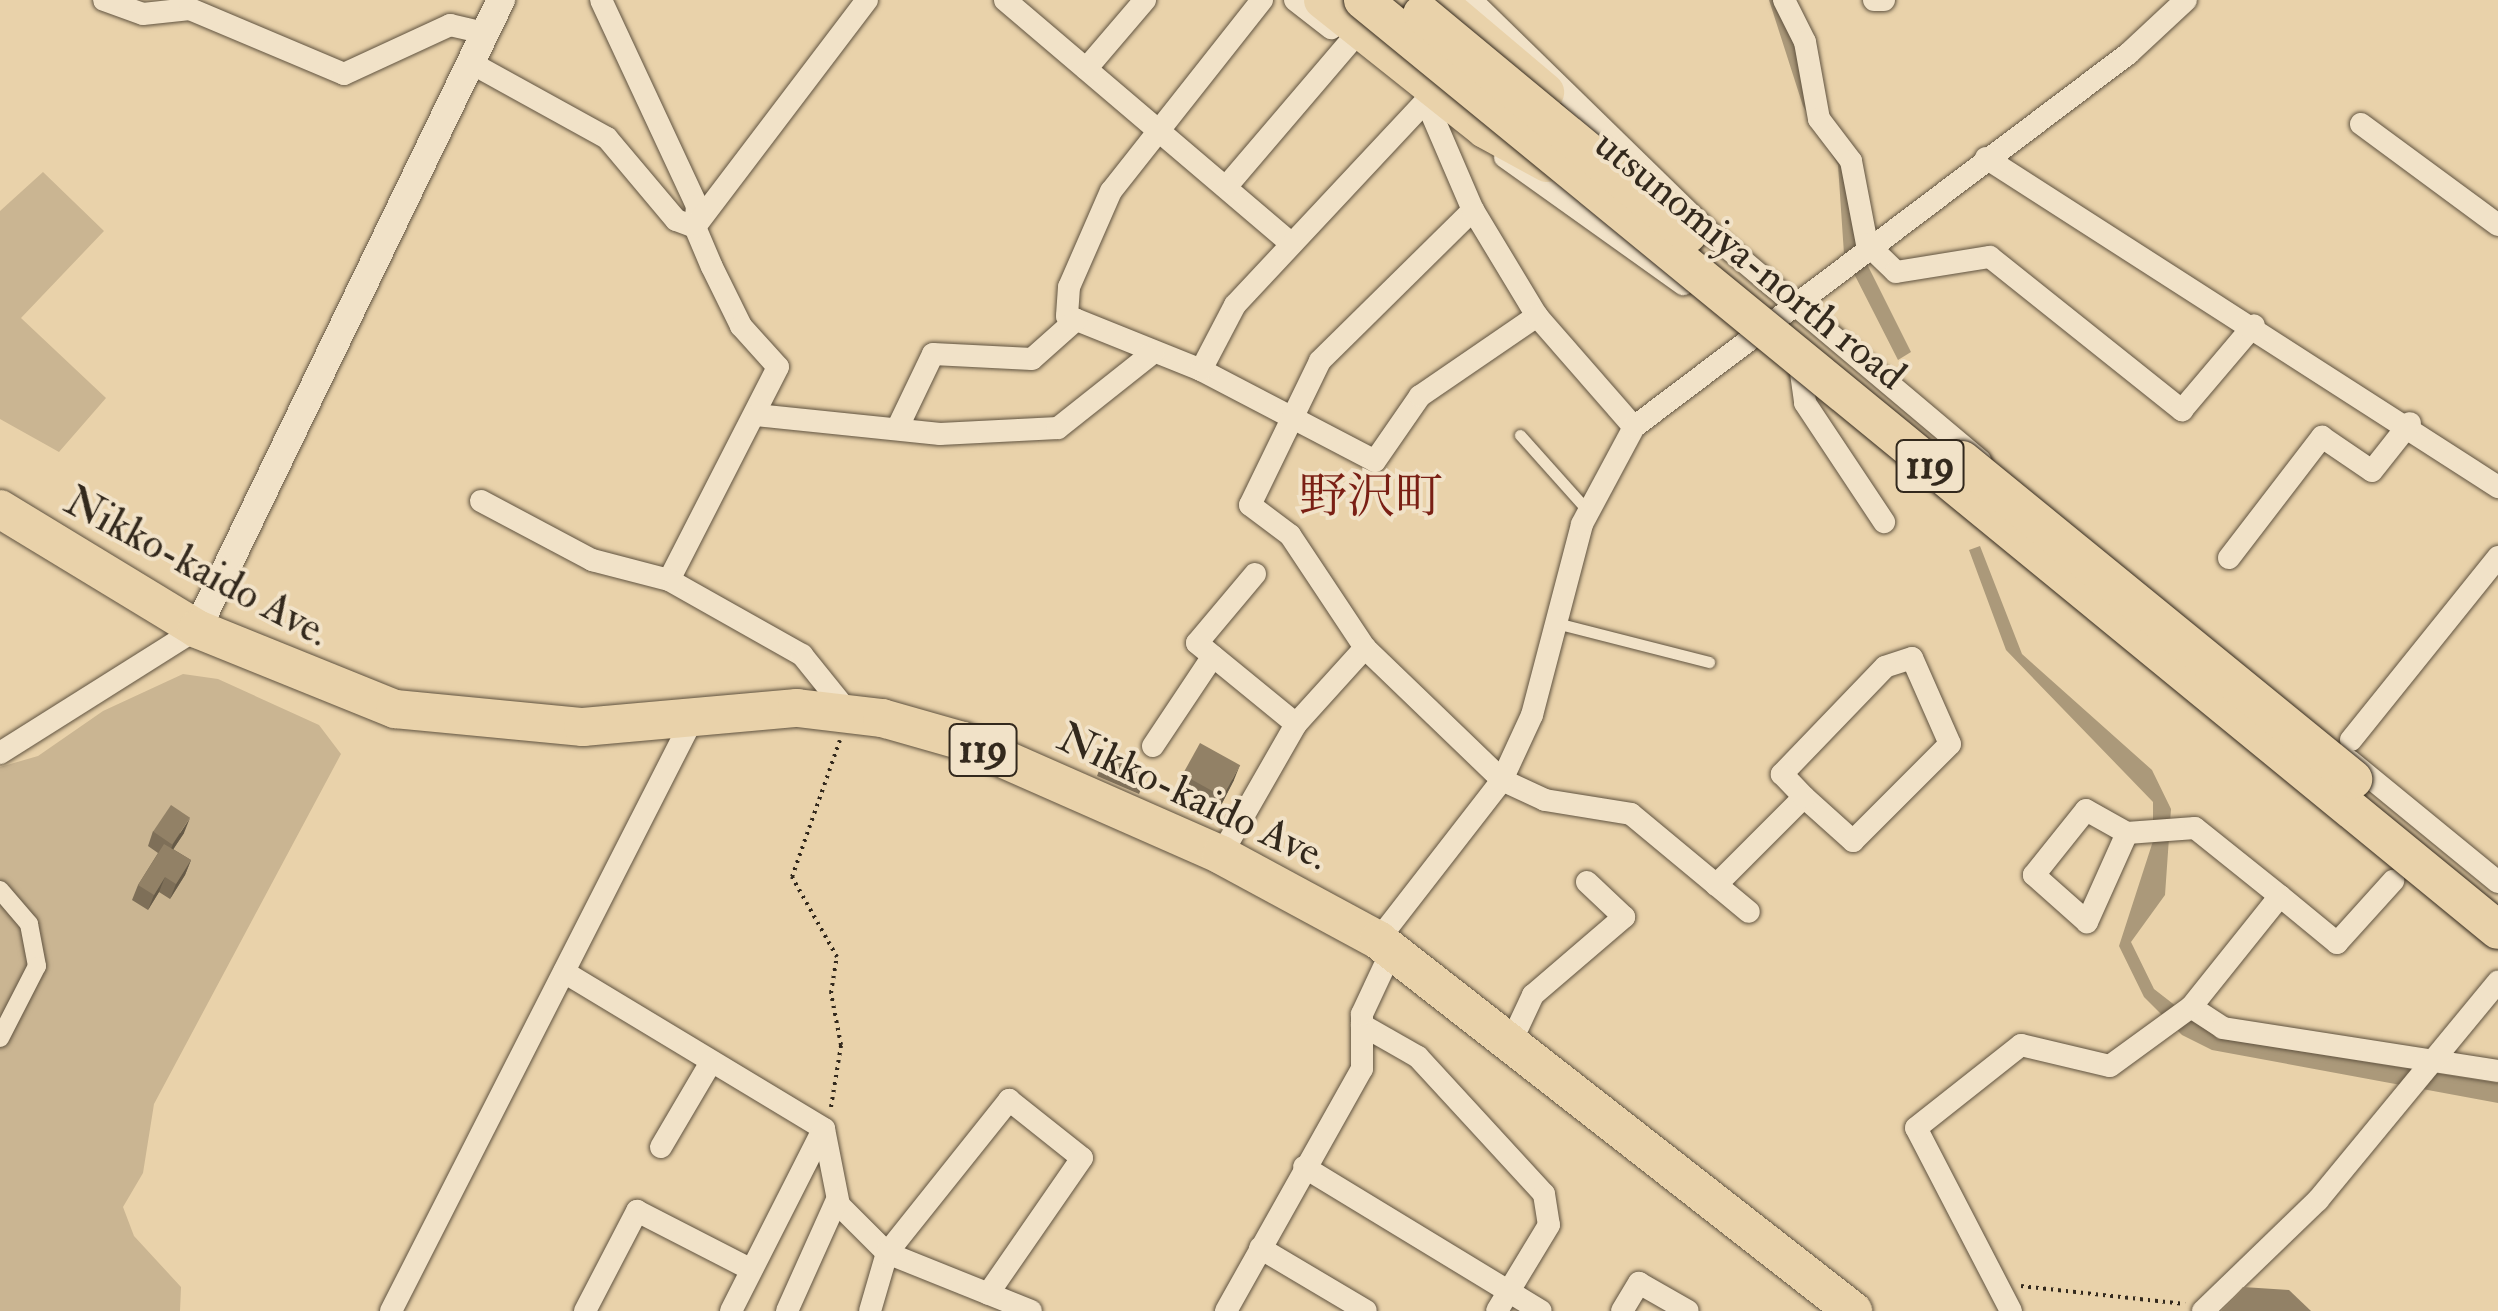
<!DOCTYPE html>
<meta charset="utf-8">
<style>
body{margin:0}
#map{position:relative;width:2498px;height:1311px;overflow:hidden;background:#e9d2aa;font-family:"IM FELL Double Pica","Noto Serif JP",serif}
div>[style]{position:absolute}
.green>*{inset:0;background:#cab592}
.water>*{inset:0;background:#ab997a}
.path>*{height:4px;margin-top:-2px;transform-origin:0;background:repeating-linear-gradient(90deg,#33291d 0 2.5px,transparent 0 7.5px)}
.roads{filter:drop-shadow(0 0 2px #605340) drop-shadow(0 0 2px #605340)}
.service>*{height:11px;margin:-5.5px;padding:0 5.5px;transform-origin:5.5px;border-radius:5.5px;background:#f1e2c8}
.pedestrian>*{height:18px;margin:-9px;padding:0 9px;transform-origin:9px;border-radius:9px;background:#f1e2c8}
.minor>*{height:22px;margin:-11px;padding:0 11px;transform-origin:11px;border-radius:11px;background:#f1e2c8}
.tertiary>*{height:28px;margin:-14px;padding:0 14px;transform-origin:14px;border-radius:14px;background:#f1e2c8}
.trunk>*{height:38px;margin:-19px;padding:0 19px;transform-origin:19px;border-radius:19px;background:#e9d2aa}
.bridges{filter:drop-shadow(0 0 2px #33291d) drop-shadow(0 0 2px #33291d)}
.trunk-bridge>*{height:38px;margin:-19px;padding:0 19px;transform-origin:19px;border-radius:19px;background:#e9d2aa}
.wall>*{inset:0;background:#7e6f58}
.shaded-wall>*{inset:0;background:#665a47}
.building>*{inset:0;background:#928166;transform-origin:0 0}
span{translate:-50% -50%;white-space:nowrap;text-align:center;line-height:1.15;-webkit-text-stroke:8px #f1e2c8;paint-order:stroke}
.shield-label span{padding:2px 8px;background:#f1e2c8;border:2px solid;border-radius:8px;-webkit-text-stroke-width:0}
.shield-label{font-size:40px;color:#33291d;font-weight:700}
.street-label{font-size:42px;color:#33291d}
.quarter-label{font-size:48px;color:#7a1f14}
</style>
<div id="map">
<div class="green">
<div style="clip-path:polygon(43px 172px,104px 231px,21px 318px,106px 398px,59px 452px,0 419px,0 211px)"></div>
<div style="clip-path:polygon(183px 674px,218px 679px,319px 725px,341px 754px,154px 1104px,143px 1173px,123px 1207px,134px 1236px,181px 1287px,180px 1311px,0 1311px,0 767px,38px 756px,103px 711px)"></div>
</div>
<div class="water">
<div style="clip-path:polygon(1769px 0,1778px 0,1842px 161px,1868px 266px,1911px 352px,1898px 360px,1844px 254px,1838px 165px,1803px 106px)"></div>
<div style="clip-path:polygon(1980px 546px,2022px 654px,2152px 770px,2171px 809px,2165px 895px,2131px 942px,2154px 989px,2217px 1038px,2498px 1083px,2498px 1103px,2212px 1050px,2182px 1035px,2144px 997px,2119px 946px,2153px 841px,2153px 802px,2006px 650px,1969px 550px)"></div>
</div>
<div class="path">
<div style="left:831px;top:1107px;width:63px;rotate:-80.8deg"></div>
<div style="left:841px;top:1045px;width:53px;rotate:-100.9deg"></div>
<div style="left:831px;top:993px;width:36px;rotate:-81deg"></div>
<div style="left:837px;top:957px;width:92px;rotate:-119.4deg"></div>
<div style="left:792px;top:877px;width:145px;rotate:-70.7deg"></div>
<div style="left:2021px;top:1286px;width:165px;rotate:6.3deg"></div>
</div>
<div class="roads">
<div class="service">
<div style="left:1520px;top:435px;width:102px;rotate:48.2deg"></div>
<div style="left:1556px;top:623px;width:158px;rotate:14.3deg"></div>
</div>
<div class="pedestrian">
<div style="left:0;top:890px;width:45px;rotate:49.5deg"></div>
<div style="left:29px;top:924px;width:43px;rotate:79.2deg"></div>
<div style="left:37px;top:966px;width:81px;rotate:117.2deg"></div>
</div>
<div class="minor">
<div style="left:104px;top:0;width:41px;rotate:19.7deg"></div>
<div style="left:143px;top:14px;width:47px;rotate:-6.1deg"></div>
<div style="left:190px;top:9px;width:167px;rotate:22.9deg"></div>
<div style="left:344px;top:74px;width:117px;rotate:-24.8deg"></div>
<div style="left:450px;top:25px;width:36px;rotate:13deg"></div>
<div style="left:601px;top:0;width:227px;rotate:65deg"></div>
<div style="left:697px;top:206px;width:21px;rotate:95deg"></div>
<div style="left:695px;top:227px;width:43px;rotate:67deg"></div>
<div style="left:712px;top:267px;width:66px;rotate:63.8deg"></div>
<div style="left:741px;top:326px;width:55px;rotate:47.9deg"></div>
<div style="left:778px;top:367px;width:239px;rotate:117.1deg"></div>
<div style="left:669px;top:580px;width:153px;rotate:29.4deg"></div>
<div style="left:802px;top:655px;width:73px;rotate:51.1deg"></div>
<div style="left:1005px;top:0;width:373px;rotate:40.4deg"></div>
<div style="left:1262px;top:0;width:243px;rotate:128.3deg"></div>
<div style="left:1111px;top:191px;width:105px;rotate:113.6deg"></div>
<div style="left:1069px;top:287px;width:29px;rotate:94deg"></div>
<div style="left:1067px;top:316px;width:144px;rotate:21.9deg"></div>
<div style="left:1201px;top:370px;width:196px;rotate:27.6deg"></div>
<div style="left:1375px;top:461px;width:79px;rotate:-55.3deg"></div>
<div style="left:1420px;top:396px;width:142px;rotate:-34.4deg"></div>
<div style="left:1295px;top:0;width:46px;rotate:37.9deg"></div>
<div style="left:1471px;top:0;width:334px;rotate:44.3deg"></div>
<div style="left:1710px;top:233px;width:353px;rotate:40.1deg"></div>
<div style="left:1784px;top:0;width:47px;rotate:63.4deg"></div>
<div style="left:1805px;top:42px;width:78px;rotate:79.7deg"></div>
<div style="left:1819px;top:119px;width:53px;rotate:52.7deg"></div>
<div style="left:1851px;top:161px;width:85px;rotate:79.1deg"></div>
<div style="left:1867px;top:244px;width:40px;rotate:44deg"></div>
<div style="left:1896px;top:272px;width:95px;rotate:-9.1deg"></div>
<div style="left:1990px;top:257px;width:246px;rotate:38.6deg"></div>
<div style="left:2182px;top:410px;width:111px;rotate:-49.7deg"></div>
<div style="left:1874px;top:0;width:10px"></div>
<div style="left:471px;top:63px;width:155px;rotate:28.9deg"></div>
<div style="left:607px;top:138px;width:107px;rotate:49.9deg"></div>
<div style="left:676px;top:220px;width:20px;rotate:20deg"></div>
<div style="left:1086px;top:69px;width:91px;rotate:-49.5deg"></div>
<div style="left:2361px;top:124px;width:170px;rotate:36.4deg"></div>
<div style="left:1505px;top:157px;width:219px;rotate:35.5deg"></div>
<div style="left:1986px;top:158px;width:609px;rotate:32.72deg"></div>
<div style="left:1226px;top:187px;width:191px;rotate:-49.5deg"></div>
<div style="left:1473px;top:210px;width:215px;rotate:135.4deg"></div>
<div style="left:1320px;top:361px;width:160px;rotate:115.9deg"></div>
<div style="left:1250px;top:505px;width:50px;rotate:36.9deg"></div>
<div style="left:1290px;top:535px;width:136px;rotate:56.4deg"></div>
<div style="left:1365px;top:648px;width:190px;rotate:43.9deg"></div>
<div style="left:1502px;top:780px;width:47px;rotate:24.9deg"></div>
<div style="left:1545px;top:800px;width:87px;rotate:9.2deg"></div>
<div style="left:1631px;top:814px;width:153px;rotate:39.7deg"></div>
<div style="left:697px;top:224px;width:281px;rotate:-52.8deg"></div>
<div style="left:1201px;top:370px;width:73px;rotate:-62.4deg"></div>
<div style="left:1235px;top:305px;width:279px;rotate:-46.9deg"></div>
<div style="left:1426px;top:101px;width:119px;rotate:66.7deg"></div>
<div style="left:1473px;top:210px;width:124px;rotate:58.9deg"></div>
<div style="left:1537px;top:316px;width:147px;rotate:48.9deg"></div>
<div style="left:1801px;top:373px;width:30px;rotate:82deg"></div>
<div style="left:1805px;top:403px;width:143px;rotate:56.4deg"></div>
<div style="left:756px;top:415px;width:185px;rotate:5.9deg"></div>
<div style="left:940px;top:434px;width:118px;rotate:-2.9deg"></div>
<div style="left:1058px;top:428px;width:122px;rotate:-38.4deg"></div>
<div style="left:897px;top:429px;width:83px;rotate:-64.4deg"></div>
<div style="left:933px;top:354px;width:99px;rotate:2.9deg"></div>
<div style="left:1032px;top:359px;width:59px;rotate:-41.6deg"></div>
<div style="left:481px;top:501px;width:126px;rotate:28deg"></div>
<div style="left:592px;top:560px;width:80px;rotate:14.6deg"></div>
<div style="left:2229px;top:558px;width:153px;rotate:-52.5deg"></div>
<div style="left:2322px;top:437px;width:60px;rotate:34.2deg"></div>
<div style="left:2372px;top:471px;width:61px;rotate:-51.6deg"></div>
<div style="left:1255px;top:574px;width:90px;rotate:130deg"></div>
<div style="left:1197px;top:643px;width:128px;rotate:39.3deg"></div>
<div style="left:2351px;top:740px;width:235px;rotate:-51.2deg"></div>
<div style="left:1153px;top:746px;width:108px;rotate:-56.3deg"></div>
<div style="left:0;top:753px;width:233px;rotate:-32.2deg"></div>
<div style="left:2350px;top:761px;width:191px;rotate:39.3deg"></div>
<div style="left:2127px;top:833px;width:98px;rotate:114.2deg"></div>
<div style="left:2087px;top:922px;width:71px;rotate:-138.4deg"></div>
<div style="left:2034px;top:875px;width:83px;rotate:-51.3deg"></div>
<div style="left:2086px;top:810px;width:47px;rotate:29.3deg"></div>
<div style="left:2127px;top:833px;width:68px;rotate:-4.2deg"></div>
<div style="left:2195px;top:828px;width:109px;rotate:38.7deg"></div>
<div style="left:2280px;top:896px;width:142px;rotate:128.7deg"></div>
<div style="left:2191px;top:1007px;width:38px;rotate:33deg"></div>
<div style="left:2223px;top:1028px;width:278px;rotate:8.9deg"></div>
<div style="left:1221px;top:855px;width:151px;rotate:-60.2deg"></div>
<div style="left:1296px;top:724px;width:103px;rotate:-47.8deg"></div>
<div style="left:1716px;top:885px;width:124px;rotate:-45deg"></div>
<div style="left:1804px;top:797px;width:66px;rotate:41.9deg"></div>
<div style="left:1853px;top:841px;width:137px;rotate:-45deg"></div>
<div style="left:1950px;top:744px;width:94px;rotate:-113.8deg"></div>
<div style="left:1912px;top:658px;width:28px;rotate:162deg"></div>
<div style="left:1885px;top:667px;width:149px;rotate:133.9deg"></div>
<div style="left:1782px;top:774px;width:32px;rotate:46deg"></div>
<div style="left:2280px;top:896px;width:74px;rotate:39.5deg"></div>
<div style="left:2337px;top:943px;width:84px;rotate:-47.9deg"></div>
<div style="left:1378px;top:940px;width:202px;rotate:-52.2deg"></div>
<div style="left:1502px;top:780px;width:72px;rotate:-65.2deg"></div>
<div style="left:1532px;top:715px;width:197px;rotate:-75.3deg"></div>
<div style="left:1582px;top:524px;width:110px;rotate:-61.8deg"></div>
<div style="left:1634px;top:427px;width:619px;rotate:-37.06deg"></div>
<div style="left:2128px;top:54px;width:79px;rotate:-43deg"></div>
<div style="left:564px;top:972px;width:304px;rotate:31.1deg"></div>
<div style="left:824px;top:1129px;width:77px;rotate:78.8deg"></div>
<div style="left:839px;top:1205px;width:68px;rotate:45deg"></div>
<div style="left:887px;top:1253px;width:155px;rotate:21.9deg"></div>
<div style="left:1362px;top:1025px;width:64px;rotate:29.7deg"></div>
<div style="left:1418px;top:1057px;width:186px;rotate:47.4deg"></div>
<div style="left:1544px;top:1194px;width:31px;rotate:81deg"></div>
<div style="left:1549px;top:1225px;width:100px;rotate:121.2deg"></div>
<div style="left:1511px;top:1042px;width:52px;rotate:-64.9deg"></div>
<div style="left:1533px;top:995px;width:120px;rotate:-40.6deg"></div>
<div style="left:1624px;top:917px;width:51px;rotate:-136.6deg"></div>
<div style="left:661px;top:1147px;width:99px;rotate:-59.5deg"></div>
<div style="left:1304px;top:1167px;width:277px;rotate:31.3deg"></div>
<div style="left:1260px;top:1248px;width:123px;rotate:30.7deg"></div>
<div style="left:391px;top:1311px;width:665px;rotate:-63.01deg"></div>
<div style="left:585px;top:1311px;width:113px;rotate:-62.5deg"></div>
<div style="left:637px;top:1211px;width:127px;rotate:27.2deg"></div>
<div style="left:731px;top:1311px;width:201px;rotate:-63.1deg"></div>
<div style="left:787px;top:1311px;width:122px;rotate:-65.8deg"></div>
<div style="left:870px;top:1311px;width:60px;rotate:-73.7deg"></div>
<div style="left:887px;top:1253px;width:196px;rotate:-51.4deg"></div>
<div style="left:1009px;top:1100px;width:93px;rotate:38.5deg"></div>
<div style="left:1082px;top:1158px;width:165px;rotate:124.7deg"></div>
<div style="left:1226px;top:1311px;width:278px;rotate:-60.7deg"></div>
<div style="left:1362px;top:1069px;width:55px;rotate:-90deg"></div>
<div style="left:1362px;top:1014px;width:71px;rotate:-64.9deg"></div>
<div style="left:1622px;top:1311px;width:33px;rotate:-59deg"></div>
<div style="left:1639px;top:1283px;width:56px;rotate:29.7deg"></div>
<div style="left:2011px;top:1311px;width:206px;rotate:-117.4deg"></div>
<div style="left:1916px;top:1128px;width:134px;rotate:-38.3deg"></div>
<div style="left:2021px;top:1045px;width:91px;rotate:13.3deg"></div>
<div style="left:2110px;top:1066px;width:100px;rotate:-36.1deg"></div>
<div style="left:2203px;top:1311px;width:160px;rotate:-44deg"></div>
<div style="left:2318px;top:1200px;width:283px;rotate:-50.5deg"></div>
</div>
<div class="tertiary">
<div style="left:197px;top:629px;width:699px;rotate:-64.21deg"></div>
</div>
<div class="trunk">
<div style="left:1323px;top:0;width:207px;rotate:38.5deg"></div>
<div style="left:1485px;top:129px;width:71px;rotate:28.7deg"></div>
<div style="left:1436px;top:0;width:143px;rotate:40.2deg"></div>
<div style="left:0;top:509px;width:231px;rotate:31.3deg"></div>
<div style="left:197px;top:629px;width:214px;rotate:22deg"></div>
<div style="left:395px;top:709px;width:189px;rotate:5.5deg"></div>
<div style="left:583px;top:727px;width:215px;rotate:-5.1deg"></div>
<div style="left:797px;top:708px;width:86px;rotate:6.7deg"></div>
<div style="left:882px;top:718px;width:84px;rotate:15.9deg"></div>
<div style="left:963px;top:741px;width:282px;rotate:23.8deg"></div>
<div style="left:1221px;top:855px;width:179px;rotate:28.4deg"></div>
<div style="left:1378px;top:940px;width:603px;rotate:37.99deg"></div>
</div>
</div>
<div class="bridges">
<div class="trunk-bridge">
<div style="left:1363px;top:0;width:1467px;rotate:39.33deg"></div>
<div style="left:1422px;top:14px;width:345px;rotate:39.6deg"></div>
<div style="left:1962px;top:460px;width:505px;rotate:39.21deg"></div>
</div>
</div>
<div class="wall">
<div style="clip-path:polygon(1103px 760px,1149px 770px,1139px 794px,1097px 776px)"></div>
<div style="clip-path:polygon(1183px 775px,1234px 780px,1218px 811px,1178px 790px)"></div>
<div style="clip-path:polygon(153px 831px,184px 833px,173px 849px,191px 860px,185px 875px,170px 899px,159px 892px,148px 910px,132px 900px,138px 885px,158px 853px,148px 846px)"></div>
</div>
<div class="shaded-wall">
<div style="clip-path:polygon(1240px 765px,1234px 780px,1218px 811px,1223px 796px)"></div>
<div style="clip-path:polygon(190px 818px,184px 833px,167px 859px,173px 844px)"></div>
<div style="clip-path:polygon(191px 860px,185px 875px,170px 899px,176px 884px)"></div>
<div style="clip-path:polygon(165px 877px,159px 892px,148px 910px,154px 895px)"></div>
</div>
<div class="building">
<div style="left:1200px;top:743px;width:46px;height:36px;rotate:29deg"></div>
<div style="clip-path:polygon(1109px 749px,1149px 770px,1144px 779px,1103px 760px)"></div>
<div style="left:171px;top:805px;width:23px;height:32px;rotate:34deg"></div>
<div style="clip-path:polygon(164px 844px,191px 860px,176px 884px,165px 877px,154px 895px,138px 885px)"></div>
<div style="clip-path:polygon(2243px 1287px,2289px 1290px,2311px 1311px,2221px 1311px)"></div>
</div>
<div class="shield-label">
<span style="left:1930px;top:466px">119</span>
<span style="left:983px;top:750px">119</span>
</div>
<div class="street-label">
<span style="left:1750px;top:260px;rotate:39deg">utsunomiya-north road</span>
<span style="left:197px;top:567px;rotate:28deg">Nikko-kaido Ave.</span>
<span style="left:1193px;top:797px;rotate:25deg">Nikko-kaido Ave.</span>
</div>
<div class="quarter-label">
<span style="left:1371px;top:498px">野沢町</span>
</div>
</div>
